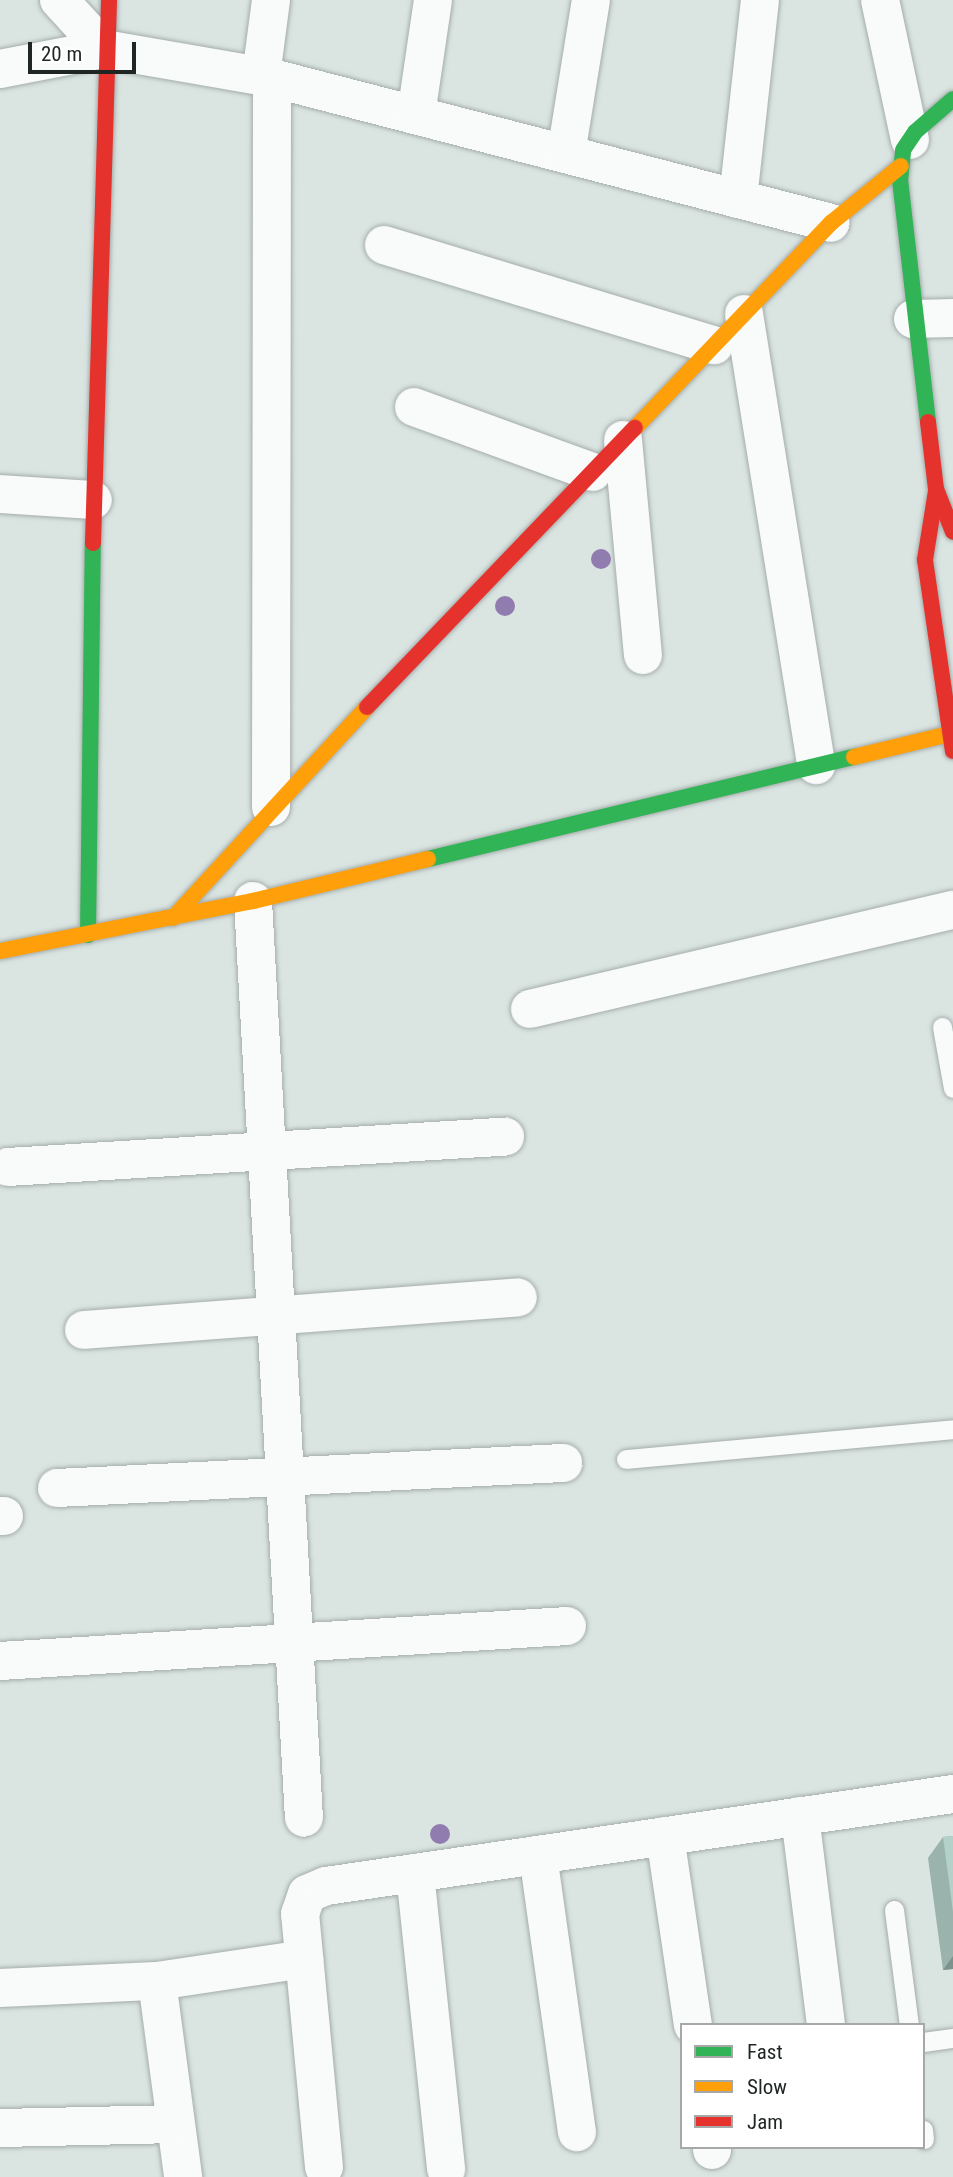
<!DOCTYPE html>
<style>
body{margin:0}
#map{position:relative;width:953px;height:2177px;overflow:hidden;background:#dae5e2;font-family:"Roboto Condensed",sans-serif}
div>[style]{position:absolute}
.roads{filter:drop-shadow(0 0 2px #a5adab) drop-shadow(0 0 2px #a5adab)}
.lane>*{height:19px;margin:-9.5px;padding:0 9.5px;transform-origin:9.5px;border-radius:9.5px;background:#f9fbfb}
.street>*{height:38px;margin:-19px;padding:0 19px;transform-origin:19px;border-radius:19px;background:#f9fbfb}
.fast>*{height:16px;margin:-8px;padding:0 8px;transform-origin:8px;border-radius:8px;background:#30b455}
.slow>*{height:16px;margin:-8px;padding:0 8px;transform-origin:8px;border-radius:8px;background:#ff9f0a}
.jam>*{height:16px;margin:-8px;padding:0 8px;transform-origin:8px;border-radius:8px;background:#e5322d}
.trees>*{width:20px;height:20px;margin:-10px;border-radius:50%;background:#917caf}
.wall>*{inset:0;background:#9ab3ad}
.shaded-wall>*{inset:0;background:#7d928d}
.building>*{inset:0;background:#b3d0c9}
span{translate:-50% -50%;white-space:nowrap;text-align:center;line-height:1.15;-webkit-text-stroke:5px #fff;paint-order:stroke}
.legend{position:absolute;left:680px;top:2023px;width:245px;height:126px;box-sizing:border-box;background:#fff;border:2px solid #a5a8a7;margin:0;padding:9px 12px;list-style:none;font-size:21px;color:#1e2523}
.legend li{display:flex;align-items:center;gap:14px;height:35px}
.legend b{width:35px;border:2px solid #a5a8a7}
.scale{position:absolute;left:28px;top:42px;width:108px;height:32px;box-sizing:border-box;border:4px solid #1e2523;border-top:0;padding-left:9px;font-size:21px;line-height:24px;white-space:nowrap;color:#1e2523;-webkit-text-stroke:5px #fff;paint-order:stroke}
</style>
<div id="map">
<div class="roads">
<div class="lane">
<div style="left:942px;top:1027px;width:62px;rotate:79.8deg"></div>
<div style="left:626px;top:1459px;width:328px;rotate:-5.2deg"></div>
<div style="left:894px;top:1910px;width:116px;rotate:82.6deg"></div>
<div style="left:923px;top:2042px;width:30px;rotate:-8deg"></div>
<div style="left:923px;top:2130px;width:9px;rotate:84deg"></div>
</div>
<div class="street">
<div style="left:59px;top:0;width:67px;rotate:47.4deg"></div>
<div style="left:104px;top:49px;width:170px;rotate:9.8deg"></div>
<div style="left:272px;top:78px;width:577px;rotate:14.54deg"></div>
<div style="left:880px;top:0;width:143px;rotate:77.9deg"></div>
<div style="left:0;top:69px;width:106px;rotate:-10.9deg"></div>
<div style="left:261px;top:76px;width:77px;rotate:-82.5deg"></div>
<div style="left:416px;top:115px;width:116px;rotate:-81.6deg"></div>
<div style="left:566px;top:154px;width:156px;rotate:-80.8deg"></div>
<div style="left:738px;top:199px;width:200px;rotate:-83.7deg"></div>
<div style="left:384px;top:245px;width:345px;rotate:16.9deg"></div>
<div style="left:744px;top:314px;width:457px;rotate:80.9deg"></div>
<div style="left:913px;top:319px;width:40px;rotate:-1.4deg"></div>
<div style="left:414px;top:407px;width:190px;rotate:20deg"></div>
<div style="left:623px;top:440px;width:216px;rotate:84.7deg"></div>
<div style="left:0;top:494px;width:93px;rotate:3.7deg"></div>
<div style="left:271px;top:807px;width:729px;rotate:-89.92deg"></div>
<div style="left:253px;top:901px;width:918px;rotate:86.82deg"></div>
<div style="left:530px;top:1009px;width:434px;rotate:-13.2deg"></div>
<div style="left:8px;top:1167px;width:498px;rotate:-3.5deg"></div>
<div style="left:84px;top:1330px;width:435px;rotate:-4.3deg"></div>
<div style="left:57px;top:1488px;width:507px;rotate:-2.83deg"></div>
<div style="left:0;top:1516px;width:4px"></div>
<div style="left:0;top:1661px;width:568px;rotate:-3.53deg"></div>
<div style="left:800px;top:1816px;width:211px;rotate:82.9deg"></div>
<div style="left:665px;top:1836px;width:191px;rotate:81.6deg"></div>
<div style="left:538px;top:1855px;width:280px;rotate:82deg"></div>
<div style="left:415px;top:1873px;width:298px;rotate:84deg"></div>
<div style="left:157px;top:1981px;width:198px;rotate:82.4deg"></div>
<div style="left:0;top:1988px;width:157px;rotate:-2.6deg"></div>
<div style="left:157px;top:1981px;width:149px;rotate:-8.5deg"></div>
<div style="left:0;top:2128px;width:175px;rotate:-1.3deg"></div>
<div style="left:712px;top:2147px;width:3px;rotate:90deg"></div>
<div style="left:324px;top:2167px;width:254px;rotate:-95.4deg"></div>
<div style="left:300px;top:1914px;width:21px;rotate:-71deg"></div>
<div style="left:307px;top:1894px;width:21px;rotate:-23deg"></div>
<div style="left:326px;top:1886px;width:634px;rotate:-8.35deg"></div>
</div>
<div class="fast">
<div style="left:928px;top:422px;width:243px;rotate:-96.6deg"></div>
<div style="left:900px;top:181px;width:31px;rotate:-84deg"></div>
<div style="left:903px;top:150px;width:22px;rotate:-56deg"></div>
<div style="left:915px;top:132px;width:50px;rotate:-41deg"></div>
<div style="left:428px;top:859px;width:438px;rotate:-13.5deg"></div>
<div style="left:88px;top:935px;width:392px;rotate:-89.3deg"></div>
</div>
<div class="slow">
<div style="left:635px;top:428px;width:284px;rotate:-46.3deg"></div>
<div style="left:831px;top:223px;width:90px;rotate:-39.2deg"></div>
<div style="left:854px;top:757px;width:102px;rotate:-13.6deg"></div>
<div style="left:173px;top:918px;width:287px;rotate:-47.4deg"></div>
<div style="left:0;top:951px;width:258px;rotate:-11.2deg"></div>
<div style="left:253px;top:901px;width:180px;rotate:-13.5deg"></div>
</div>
<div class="jam">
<div style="left:928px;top:422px;width:67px;rotate:83.2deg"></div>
<div style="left:936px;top:489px;width:46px;rotate:68.4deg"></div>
<div style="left:936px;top:491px;width:70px;rotate:99.1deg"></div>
<div style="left:925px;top:560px;width:193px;rotate:81.7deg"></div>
<div style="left:93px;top:543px;width:543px;rotate:-88.31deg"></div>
<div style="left:367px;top:707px;width:387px;rotate:-46.2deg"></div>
</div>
</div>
<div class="trees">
<div style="left:601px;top:559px"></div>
<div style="left:505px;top:606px"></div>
<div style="left:440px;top:1834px"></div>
</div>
<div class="wall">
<div style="clip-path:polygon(953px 1836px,953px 1969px,943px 1970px,928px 1858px,943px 1837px)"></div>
</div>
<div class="shaded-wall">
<div style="clip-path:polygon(953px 1956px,953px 1969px,943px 1970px)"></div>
</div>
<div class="building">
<div style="clip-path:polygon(953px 1836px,953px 1912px,943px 1837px)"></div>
</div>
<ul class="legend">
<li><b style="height:9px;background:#30b455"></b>Fast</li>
<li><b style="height:9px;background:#ff9f0a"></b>Slow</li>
<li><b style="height:9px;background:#e5322d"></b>Jam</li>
</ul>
<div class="scale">20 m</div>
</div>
